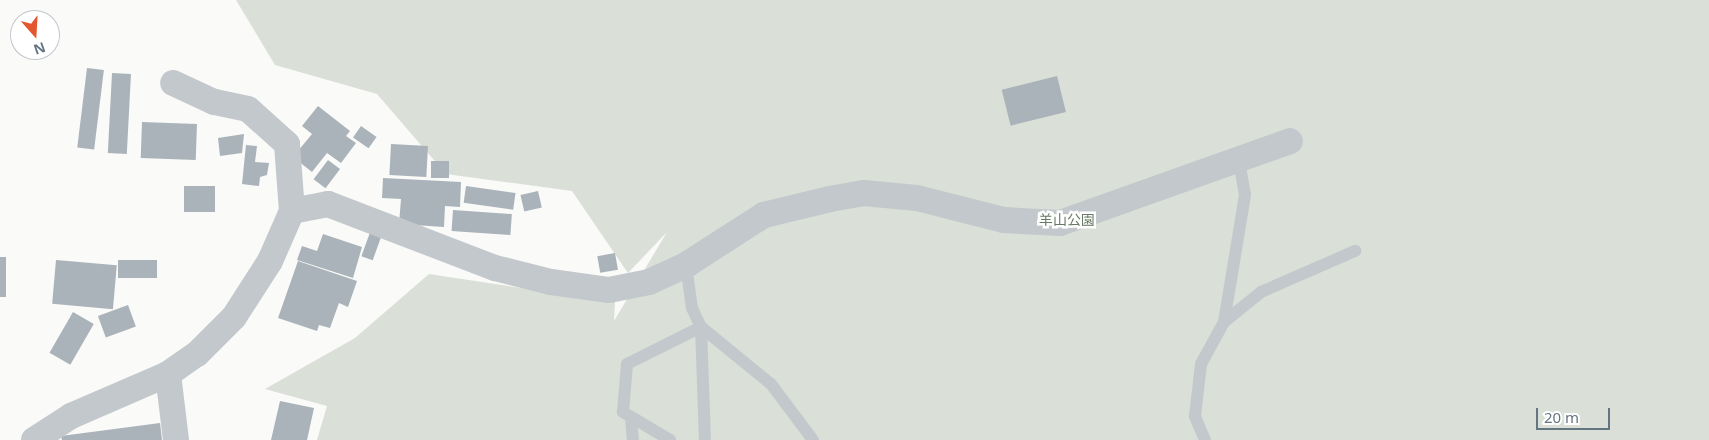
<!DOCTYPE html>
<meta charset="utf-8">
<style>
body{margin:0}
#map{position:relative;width:1709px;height:440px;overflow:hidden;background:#fafaf8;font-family:"Noto Sans","Noto Sans JP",sans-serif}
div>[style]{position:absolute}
.green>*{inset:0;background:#dadfd7}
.building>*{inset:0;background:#aab3b9;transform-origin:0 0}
.lane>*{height:12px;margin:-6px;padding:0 6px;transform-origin:6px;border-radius:6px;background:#c3c8cc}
.street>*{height:26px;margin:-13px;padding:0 13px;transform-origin:13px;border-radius:13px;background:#c3c8cc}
span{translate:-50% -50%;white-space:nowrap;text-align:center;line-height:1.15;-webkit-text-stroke:5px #fff;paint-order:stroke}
.park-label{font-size:14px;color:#687a64}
.north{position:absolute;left:10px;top:10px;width:50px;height:50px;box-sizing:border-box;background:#fff;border:1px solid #c1c8cd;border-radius:50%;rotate:161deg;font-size:14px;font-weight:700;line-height:20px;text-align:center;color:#657683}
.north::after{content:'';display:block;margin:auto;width:18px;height:22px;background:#e4572e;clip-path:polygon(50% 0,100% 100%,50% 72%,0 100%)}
.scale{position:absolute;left:1536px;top:408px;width:74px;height:22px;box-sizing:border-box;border:2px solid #657683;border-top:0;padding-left:6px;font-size:15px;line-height:18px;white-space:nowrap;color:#657683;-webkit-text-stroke:4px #fff;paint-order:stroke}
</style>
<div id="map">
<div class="green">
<div style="clip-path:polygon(236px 0,1709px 0,1709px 440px,317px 440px,327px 406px,265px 389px,355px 338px,429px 274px,615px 302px,614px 321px,667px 232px,628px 273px,572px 191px,446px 174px,377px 94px,275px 65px)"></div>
</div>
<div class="building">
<div style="left:87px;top:68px;width:17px;height:80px;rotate:7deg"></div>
<div style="left:112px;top:73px;width:19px;height:80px;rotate:3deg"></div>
<div style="left:1057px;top:76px;width:37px;height:57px;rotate:76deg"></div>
<div style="clip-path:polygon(318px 106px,350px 131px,346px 136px,356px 143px,341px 163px,327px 153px,312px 172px,293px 157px,312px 134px,302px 126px)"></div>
<div style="left:142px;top:122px;width:55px;height:36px;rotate:2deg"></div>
<div style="left:361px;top:126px;width:19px;height:14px;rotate:35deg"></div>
<div style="clip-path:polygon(244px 134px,242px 153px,220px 156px,218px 138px)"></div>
<div style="left:391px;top:144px;width:37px;height:31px;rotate:3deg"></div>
<div style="clip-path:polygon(246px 145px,257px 146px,255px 162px,269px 163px,267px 175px,260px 177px,259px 186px,242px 184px)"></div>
<div style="left:328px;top:160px;width:15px;height:24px;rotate:37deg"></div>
<div style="left:431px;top:161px;width:18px;height:17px"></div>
<div style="clip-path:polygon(383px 178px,461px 182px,460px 207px,445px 206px,444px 227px,399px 224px,401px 199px,382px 198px)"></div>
<div style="left:184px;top:186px;width:31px;height:26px"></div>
<div style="left:466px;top:186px;width:50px;height:17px;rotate:8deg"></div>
<div style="left:538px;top:191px;width:17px;height:18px;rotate:77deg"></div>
<div style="left:453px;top:210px;width:59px;height:21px;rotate:4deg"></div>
<div style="left:372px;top:227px;width:12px;height:31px;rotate:20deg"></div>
<div style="clip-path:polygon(323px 234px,362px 247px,353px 278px,297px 260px,302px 246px,317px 251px)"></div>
<div style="left:615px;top:253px;width:17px;height:18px;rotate:80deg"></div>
<div style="left:0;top:257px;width:6px;height:40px"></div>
<div style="left:56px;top:260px;width:61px;height:44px;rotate:5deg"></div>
<div style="left:157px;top:260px;width:18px;height:39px;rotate:90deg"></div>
<div style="clip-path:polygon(298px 261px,357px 281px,348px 307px,339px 303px,330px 328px,319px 325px,317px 331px,278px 318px)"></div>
<div style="left:128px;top:305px;width:23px;height:32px;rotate:70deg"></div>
<div style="left:73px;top:312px;width:24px;height:47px;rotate:30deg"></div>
<div style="clip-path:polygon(280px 401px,314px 408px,307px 440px,271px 440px)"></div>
<div style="clip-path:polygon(160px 423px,162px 440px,62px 440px,61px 436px)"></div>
</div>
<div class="lane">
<div style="left:686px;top:265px;width:43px;rotate:82.1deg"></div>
<div style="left:692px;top:308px;width:21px;rotate:65deg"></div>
<div style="left:701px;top:327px;width:90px;rotate:39.2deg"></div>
<div style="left:771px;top:384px;width:70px;rotate:53.1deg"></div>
<div style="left:1224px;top:322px;width:129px;rotate:-80.6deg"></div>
<div style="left:1245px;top:195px;width:36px;rotate:-100deg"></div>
<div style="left:631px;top:418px;width:22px;rotate:85deg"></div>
<div style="left:670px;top:440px;width:55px;rotate:-149.2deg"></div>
<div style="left:623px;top:412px;width:48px;rotate:-85.2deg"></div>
<div style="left:627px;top:364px;width:83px;rotate:-26.6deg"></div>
<div style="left:701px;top:327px;width:113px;rotate:88deg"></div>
<div style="left:1205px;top:440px;width:26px;rotate:-113deg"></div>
<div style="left:1195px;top:416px;width:52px;rotate:-83.4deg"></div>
<div style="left:1201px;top:364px;width:48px;rotate:-61.3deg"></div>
<div style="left:1224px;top:322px;width:48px;rotate:-39deg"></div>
<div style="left:1261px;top:292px;width:103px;rotate:-23.6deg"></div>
</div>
<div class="street">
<div style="left:292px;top:211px;width:37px;rotate:-11deg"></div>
<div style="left:328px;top:204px;width:179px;rotate:21deg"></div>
<div style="left:495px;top:268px;width:58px;rotate:14deg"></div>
<div style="left:551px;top:282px;width:59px;rotate:7.9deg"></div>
<div style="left:609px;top:290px;width:41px;rotate:-11.3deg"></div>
<div style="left:649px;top:282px;width:41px;rotate:-24.7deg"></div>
<div style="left:686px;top:265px;width:93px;rotate:-32.7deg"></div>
<div style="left:764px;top:215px;width:68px;rotate:-13.6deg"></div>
<div style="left:830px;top:199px;width:35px;rotate:-10deg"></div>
<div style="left:864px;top:193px;width:53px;rotate:5.4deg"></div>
<div style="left:917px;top:198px;width:90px;rotate:14.2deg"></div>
<div style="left:1004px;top:220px;width:56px;rotate:3.1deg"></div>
<div style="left:1060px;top:223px;width:244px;rotate:-19.6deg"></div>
<div style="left:168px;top:374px;width:66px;rotate:83.1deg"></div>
<div style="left:34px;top:440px;width:44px;rotate:-33deg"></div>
<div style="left:71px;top:416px;width:106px;rotate:-23.4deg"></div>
<div style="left:168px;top:374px;width:35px;rotate:-35deg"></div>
<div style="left:197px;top:354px;width:52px;rotate:-45deg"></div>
<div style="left:234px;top:317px;width:67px;rotate:-57.3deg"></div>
<div style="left:270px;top:261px;width:55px;rotate:-66.3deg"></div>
<div style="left:292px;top:211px;width:67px;rotate:-94.3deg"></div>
<div style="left:287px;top:144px;width:52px;rotate:-138.1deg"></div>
<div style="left:248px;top:109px;width:35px;rotate:-168deg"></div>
<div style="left:214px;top:102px;width:45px;rotate:-155.1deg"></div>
</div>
<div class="park-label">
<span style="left:1067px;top:220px">羊山公園</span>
</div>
<div class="north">N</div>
<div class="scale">20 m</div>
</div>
